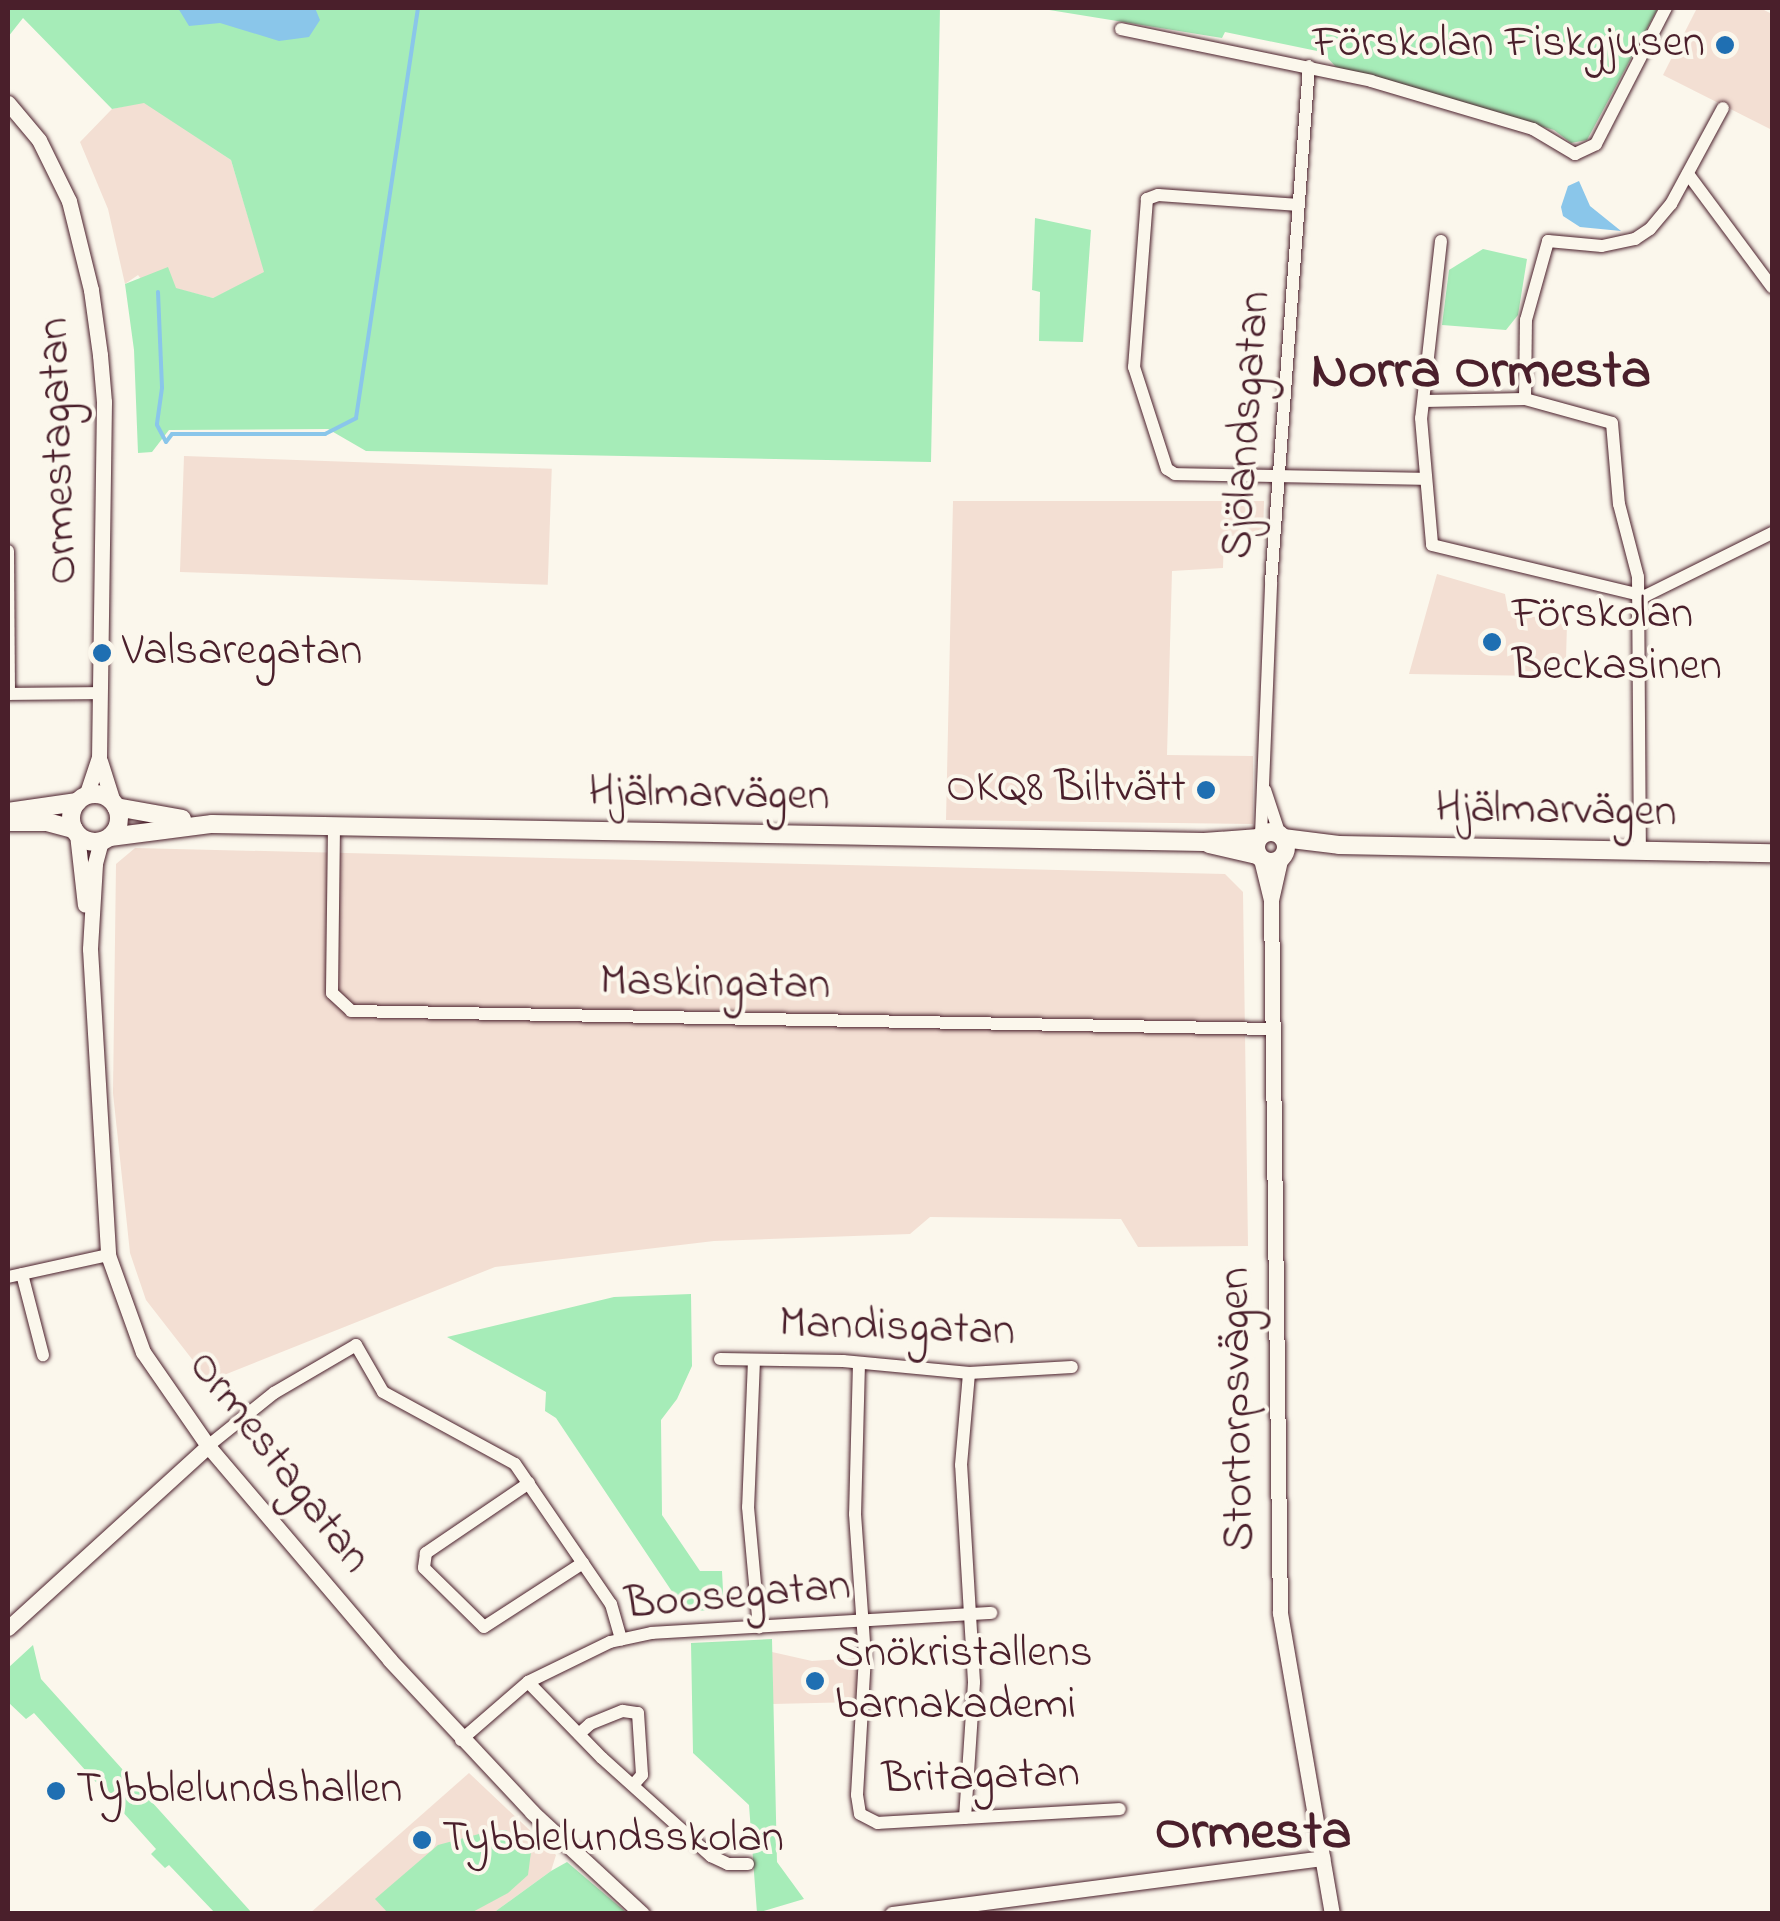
<!DOCTYPE html>
<meta charset="utf-8">
<style>
body{margin:0}
#map{position:relative;width:1780px;height:1921px;overflow:hidden;background:#fbf7ec;font-family:"Indie Flower",sans-serif}
div>[style]{position:absolute}
.built>*{inset:0;background:#f3dfd3;transform-origin:0 0}
.green>*{inset:0;background:#a6ecb8}
.water>*{inset:0;background:#8ac6ea}
.stream>*{height:4px;margin:-2px;padding:0 2px;transform-origin:2px;border-radius:2px;background:#8ac6ea}
.roads{filter:drop-shadow(0 0 2px #4a1f2b) drop-shadow(0 0 2px #4a1f2b)}
.minor>*{height:12px;margin:-6px;padding:0 6px;transform-origin:6px;border-radius:6px;background:#fbf7ec}
.tertiary>*{height:15px;margin:-7.5px;padding:0 7.5px;transform-origin:7.5px;border-radius:7.5px;background:#fbf7ec}
.secondary>*{height:18px;margin:-9px;padding:0 9px;transform-origin:9px;border-radius:9px;background:#fbf7ec}
.secondary>.ring{margin:-9px;padding:0;box-sizing:content-box;background:none;border:18px solid #fbf7ec;border-radius:50%}
.dots>*{width:28px;height:28px;translate:-50% -50%;box-sizing:border-box;border:5px solid #fbf7ec;border-radius:50%}
span{translate:-50% -50%;white-space:nowrap;text-align:center;line-height:1.15;-webkit-text-stroke:8px #fbf7ec;paint-order:stroke}
.poi-label{font-size:45px;color:#4a1f2b}
.right{translate:-100% -50%;text-align:right}
.left{translate:0 -50%;text-align:left}
.street-label{font-size:45px;color:#4a1f2b}
.district-label{font-size:55px;color:#4a1f2b;font-weight:700}
.frame{position:absolute;inset:0;border:10px solid #4a1f2b;pointer-events:none}
</style>
<div id="map">
<div class="built">
<div style="clip-path:polygon(1697px 8px,1760px 8px,1772px 14px,1772px 130px,1663px 75px)"></div>
<div style="clip-path:polygon(144px 102px,231px 160px,265px 273px,213px 298px,142px 280px,138px 275px,125px 284px,108px 209px,80px 142px,112px 109px)"></div>
<div style="left:184px;top:456px;width:368px;height:116px;rotate:2deg"></div>
<div style="clip-path:polygon(953px 501px,1264px 501px,1263px 536px,1224px 536px,1223px 568px,1172px 571px,1167px 755px,1253px 756px,1253px 824px,946px 820px)"></div>
<div style="clip-path:polygon(1437px 574px,1505px 594px,1508px 611px,1567px 624px,1566px 659px,1547px 676px,1409px 674px)"></div>
<div style="clip-path:polygon(135px 848px,1225px 874px,1243px 892px,1248px 1246px,1138px 1247px,1121px 1219px,930px 1217px,910px 1234px,714px 1241px,495px 1267px,209px 1381px,146px 1300px,130px 1253px,113px 1093px,116px 864px)"></div>
<div style="clip-path:polygon(772px 1652px,812px 1661px,857px 1658px,858px 1702px,773px 1704px)"></div>
<div style="clip-path:polygon(469px 1773px,556px 1855px,551px 1871px,493px 1913px,309px 1914px)"></div>
</div>
<div class="green">
<div style="clip-path:polygon(8px 8px,940px 8px,931px 462px,366px 451px,328px 429px,169px 430px,152px 452px,138px 453px,134px 350px,125px 284px,168px 267px,176px 288px,213px 298px,264px 272px,231px 160px,144px 103px,112px 109px,23px 18px,8px 37px)"></div>
<div style="clip-path:polygon(1037px 8px,1658px 8px,1587px 140px,1571px 143px,1554px 130px,1336px 67px,1322px 52px,1225px 32px,1222px 38px)"></div>
<div style="clip-path:polygon(1035px 218px,1091px 230px,1083px 342px,1039px 341px,1040px 292px,1032px 290px)"></div>
<div style="clip-path:polygon(1483px 249px,1527px 259px,1518px 315px,1506px 330px,1442px 325px,1449px 270px)"></div>
<div style="clip-path:polygon(691px 1294px,692px 1366px,677px 1399px,661px 1420px,662px 1515px,700px 1571px,722px 1571px,724px 1610px,685px 1611px,556px 1418px,545px 1411px,546px 1392px,447px 1337px,614px 1297px)"></div>
<div style="clip-path:polygon(772px 1639px,777px 1862px,804px 1899px,757px 1913px,749px 1805px,693px 1753px,691px 1643px)"></div>
<div style="clip-path:polygon(33px 1645px,41px 1679px,252px 1913px,215px 1913px,169px 1865px,165px 1868px,151px 1854px,156px 1849px,34px 1713px,26px 1719px,8px 1702px,8px 1668px)"></div>
<div style="clip-path:polygon(494px 1830px,506px 1830px,531px 1852px,528px 1875px,508px 1893px,469px 1914px,388px 1913px,375px 1899px,438px 1845px)"></div>
<div style="clip-path:polygon(567px 1862px,627px 1913px,493px 1913px,551px 1871px)"></div>
</div>
<div class="water">
<div style="clip-path:polygon(178px 8px,315px 8px,320px 20px,309px 37px,279px 41px,220px 23px,189px 26px)"></div>
<div style="clip-path:polygon(1579px 181px,1590px 206px,1621px 231px,1580px 227px,1563px 216px,1561px 207px,1568px 186px)"></div>
</div>
<div class="stream">
<div style="left:158px;top:292px;width:96px;rotate:87.6deg"></div>
<div style="left:162px;top:388px;width:37px;rotate:98deg"></div>
<div style="left:157px;top:425px;width:19px;rotate:62deg"></div>
<div style="left:166px;top:442px;width:10px;rotate:-53deg"></div>
<div style="left:172px;top:434px;width:153px"></div>
<div style="left:325px;top:434px;width:35px;rotate:-27deg"></div>
<div style="left:356px;top:418px;width:415px;rotate:-81.4deg"></div>
</div>
<div class="roads">
<div class="minor">
<div style="left:1121px;top:29px;width:255px;rotate:11.7deg"></div>
<div style="left:1371px;top:81px;width:169px;rotate:16.5deg"></div>
<div style="left:1533px;top:129px;width:49px;rotate:30.8deg"></div>
<div style="left:1575px;top:154px;width:23px;rotate:-25deg"></div>
<div style="left:1596px;top:144px;width:153px;rotate:-62.8deg"></div>
<div style="left:1688px;top:174px;width:141px;rotate:53.4deg"></div>
<div style="left:1299px;top:205px;width:141px;rotate:-175.9deg"></div>
<div style="left:1158px;top:195px;width:12px;rotate:160deg"></div>
<div style="left:1147px;top:199px;width:169px;rotate:94.4deg"></div>
<div style="left:1134px;top:367px;width:107px;rotate:72.1deg"></div>
<div style="left:1167px;top:469px;width:9px;rotate:32deg"></div>
<div style="left:1175px;top:474px;width:251px;rotate:1.1deg"></div>
<div style="left:1441px;top:241px;width:178px;rotate:96.4deg"></div>
<div style="left:1421px;top:418px;width:127px;rotate:85deg"></div>
<div style="left:1432px;top:545px;width:219px;rotate:13.5deg"></div>
<div style="left:1645px;top:596px;width:142px;rotate:-26.4deg"></div>
<div style="left:1525px;top:399px;width:79px;rotate:-89.3deg"></div>
<div style="left:1526px;top:320px;width:82px;rotate:-74.4deg"></div>
<div style="left:1548px;top:241px;width:54px;rotate:5.3deg"></div>
<div style="left:1602px;top:246px;width:34px;rotate:-12deg"></div>
<div style="left:1635px;top:239px;width:18px;rotate:-34deg"></div>
<div style="left:1650px;top:229px;width:33px;rotate:-50deg"></div>
<div style="left:1671px;top:204px;width:109px;rotate:-61.6deg"></div>
<div style="left:1424px;top:401px;width:101px;rotate:-1.1deg"></div>
<div style="left:1525px;top:399px;width:90px;rotate:15.4deg"></div>
<div style="left:1612px;top:423px;width:81px;rotate:85.1deg"></div>
<div style="left:1619px;top:504px;width:75px;rotate:75.4deg"></div>
<div style="left:1638px;top:577px;width:274px;rotate:89.6deg"></div>
<div style="left:8px;top:551px;width:143px;rotate:89.6deg"></div>
<div style="left:8px;top:694px;width:93px;rotate:-0.6deg"></div>
<div style="left:1265px;top:790px;width:47px;rotate:71.6deg"></div>
<div style="left:334px;top:827px;width:166px;rotate:90.7deg"></div>
<div style="left:332px;top:993px;width:26px;rotate:43deg"></div>
<div style="left:351px;top:1011px;width:921px;rotate:1.12deg"></div>
<div style="left:1261px;top:835px;width:253px;rotate:-87.7deg"></div>
<div style="left:1271px;top:582px;width:517px;rotate:-85.79deg"></div>
<div style="left:22px;top:1274px;width:84px;rotate:75.5deg"></div>
<div style="left:8px;top:1277px;width:102px;rotate:-12.4deg"></div>
<div style="left:720px;top:1359px;width:123px;rotate:0.9deg"></div>
<div style="left:843px;top:1361px;width:127px;rotate:5.4deg"></div>
<div style="left:969px;top:1373px;width:103px;rotate:-3.3deg"></div>
<div style="left:754px;top:1360px;width:147px;rotate:92.3deg"></div>
<div style="left:748px;top:1507px;width:121px;rotate:84.8deg"></div>
<div style="left:859px;top:1363px;width:151px;rotate:91.5deg"></div>
<div style="left:855px;top:1514px;width:142px;rotate:86deg"></div>
<div style="left:865px;top:1656px;width:139px;rotate:93.3deg"></div>
<div style="left:857px;top:1795px;width:19px;rotate:81deg"></div>
<div style="left:860px;top:1814px;width:20px;rotate:27deg"></div>
<div style="left:878px;top:1823px;width:242px;rotate:-3.3deg"></div>
<div style="left:208px;top:1446px;width:85px;rotate:-38.8deg"></div>
<div style="left:274px;top:1393px;width:95px;rotate:-30.3deg"></div>
<div style="left:356px;top:1345px;width:54px;rotate:60.1deg"></div>
<div style="left:383px;top:1392px;width:150px;rotate:28.6deg"></div>
<div style="left:515px;top:1464px;width:170px;rotate:55.6deg"></div>
<div style="left:611px;top:1604px;width:37px;rotate:74deg"></div>
<div style="left:529px;top:1483px;width:125px;rotate:145.8deg"></div>
<div style="left:426px;top:1553px;width:15px;rotate:98deg"></div>
<div style="left:424px;top:1568px;width:84px;rotate:44.5deg"></div>
<div style="left:484px;top:1627px;width:118px;rotate:-32.9deg"></div>
<div style="left:528px;top:1682px;width:106px;rotate:45.8deg"></div>
<div style="left:602px;top:1758px;width:147px;rotate:42deg"></div>
<div style="left:711px;top:1856px;width:19px;rotate:25deg"></div>
<div style="left:728px;top:1864px;width:20px"></div>
<div style="left:579px;top:1734px;width:15px;rotate:-42deg"></div>
<div style="left:590px;top:1724px;width:35px;rotate:-22deg"></div>
<div style="left:623px;top:1711px;width:15px;rotate:8deg"></div>
<div style="left:638px;top:1713px;width:62px;rotate:86.3deg"></div>
<div style="left:642px;top:1775px;width:13px;rotate:132deg"></div>
<div style="left:461px;top:1740px;width:89px;rotate:-40.9deg"></div>
<div style="left:528px;top:1682px;width:91px;rotate:-26deg"></div>
<div style="left:610px;top:1642px;width:43px;rotate:-12.1deg"></div>
<div style="left:652px;top:1633px;width:340px;rotate:-3.4deg"></div>
<div style="left:965px;top:1818px;width:136px;rotate:-86.2deg"></div>
<div style="left:974px;top:1682px;width:217px;rotate:-93.4deg"></div>
<div style="left:961px;top:1465px;width:92px;rotate:-85deg"></div>
</div>
<div class="tertiary">
<div style="left:8px;top:103px;width:48px;rotate:50deg"></div>
<div style="left:39px;top:140px;width:68px;rotate:63.8deg"></div>
<div style="left:69px;top:201px;width:92px;rotate:76.1deg"></div>
<div style="left:91px;top:290px;width:66px;rotate:82.1deg"></div>
<div style="left:100px;top:355px;width:47px;rotate:85.1deg"></div>
<div style="left:104px;top:402px;width:355px;rotate:90.8deg"></div>
<div style="left:99px;top:757px;width:41px;rotate:108.4deg"></div>
<div style="left:100px;top:761px;width:43px;rotate:72.4deg"></div>
<div style="left:77px;top:834px;width:71px;rotate:83.6deg"></div>
<div style="left:101px;top:841px;width:24px;rotate:105deg"></div>
<div style="left:95px;top:864px;width:85px;rotate:93.4deg"></div>
<div style="left:90px;top:949px;width:307px;rotate:86.6deg"></div>
<div style="left:108px;top:1255px;width:103px;rotate:70.2deg"></div>
<div style="left:143px;top:1352px;width:114px;rotate:55.3deg"></div>
<div style="left:208px;top:1446px;width:281px;rotate:49.6deg"></div>
<div style="left:390px;top:1660px;width:208px;rotate:46.9deg"></div>
<div style="left:532px;top:1812px;width:150px;rotate:42.8deg"></div>
<div style="left:1261px;top:859px;width:42px;rotate:76.3deg"></div>
<div style="left:1280px;top:860px;width:41px;rotate:102.7deg"></div>
<div style="left:1271px;top:900px;width:713px;rotate:89.28deg"></div>
<div style="left:1280px;top:1613px;width:305px;rotate:80.2deg"></div>
<div style="left:8px;top:1628px;width:270px;rotate:-42.3deg"></div>
<div style="left:892px;top:1914px;width:434px;rotate:-7.4deg"></div>
</div>
<div class="secondary">
<div class="ring" style="left:71px;top:794px;width:30px;height:30px"></div>
<div style="left:116px;top:807px;width:67px;rotate:10.3deg"></div>
<div style="left:8px;top:812px;width:70px;rotate:-8.2deg"></div>
<div style="left:8px;top:822px;width:39px"></div>
<div style="left:47px;top:822px;width:28px;rotate:15deg"></div>
<div class="ring" style="left:1256px;top:832px;width:12px;height:12px"></div>
<div style="left:110px;top:837px;width:103px;rotate:-7.3deg"></div>
<div style="left:212px;top:824px;width:992px;rotate:1.04deg"></div>
<div style="left:1204px;top:842px;width:55px;rotate:-4.2deg"></div>
<div style="left:1283px;top:838px;width:56px;rotate:7.1deg"></div>
<div style="left:1339px;top:845px;width:433px;rotate:1.1deg"></div>
<div style="left:1209px;top:844px;width:49px;rotate:12.9deg"></div>
</div>
</div>
<div class="dots">
<div style="left:1725px;top:45px;background:#1f6fb2"></div>
<div style="left:1492px;top:642px;background:#1f6fb2"></div>
<div style="left:102px;top:653px;background:#1f6fb2"></div>
<div style="left:1206px;top:790px;background:#1f6fb2"></div>
<div style="left:815px;top:1681px;background:#1f6fb2"></div>
<div style="left:56px;top:1791px;background:#1f6fb2"></div>
<div style="left:422px;top:1840px;background:#1f6fb2"></div>
</div>
<div class="poi-label">
<span class="right" style="left:1705px;top:45px">Förskolan Fiskgjusen</span>
<span class="left" style="left:1512px;top:642px">Förskolan<br>Beckasinen</span>
<span class="left" style="left:122px;top:653px">Valsaregatan</span>
<span class="right" style="left:1186px;top:790px">OKQ8 Biltvätt</span>
<span class="left" style="left:835px;top:1681px">Snökristallens<br>barnakademi</span>
<span class="left" style="left:76px;top:1791px">Tybblelundshallen</span>
<span class="left" style="left:442px;top:1840px">Tybblelundsskolan</span>
</div>
<div class="street-label">
<span style="left:1248px;top:425px;rotate:-86deg">Sjölandsgatan</span>
<span style="left:60px;top:451px;rotate:-92deg">Ormestagatan</span>
<span style="left:709px;top:796px;rotate:1deg">Hjälmarvägen</span>
<span style="left:1556px;top:812px;rotate:1deg">Hjälmarvägen</span>
<span style="left:715px;top:985px;rotate:1deg">Maskingatan</span>
<span style="left:897px;top:1329px;rotate:2deg">Mandisgatan</span>
<span style="left:1239px;top:1409px;rotate:-91deg">Stortorpsvägen</span>
<span style="left:278px;top:1463px;rotate:52deg">Ormestagatan</span>
<span style="left:738px;top:1597px;rotate:-5deg">Boosegatan</span>
<span style="left:981px;top:1778px;rotate:-2deg">Britagatan</span>
</div>
<div class="district-label">
<span style="left:1481px;top:374px">Norra Ormesta</span>
<span style="left:1253px;top:1835px">Ormesta</span>
</div>
<div class="frame"></div>
</div>
